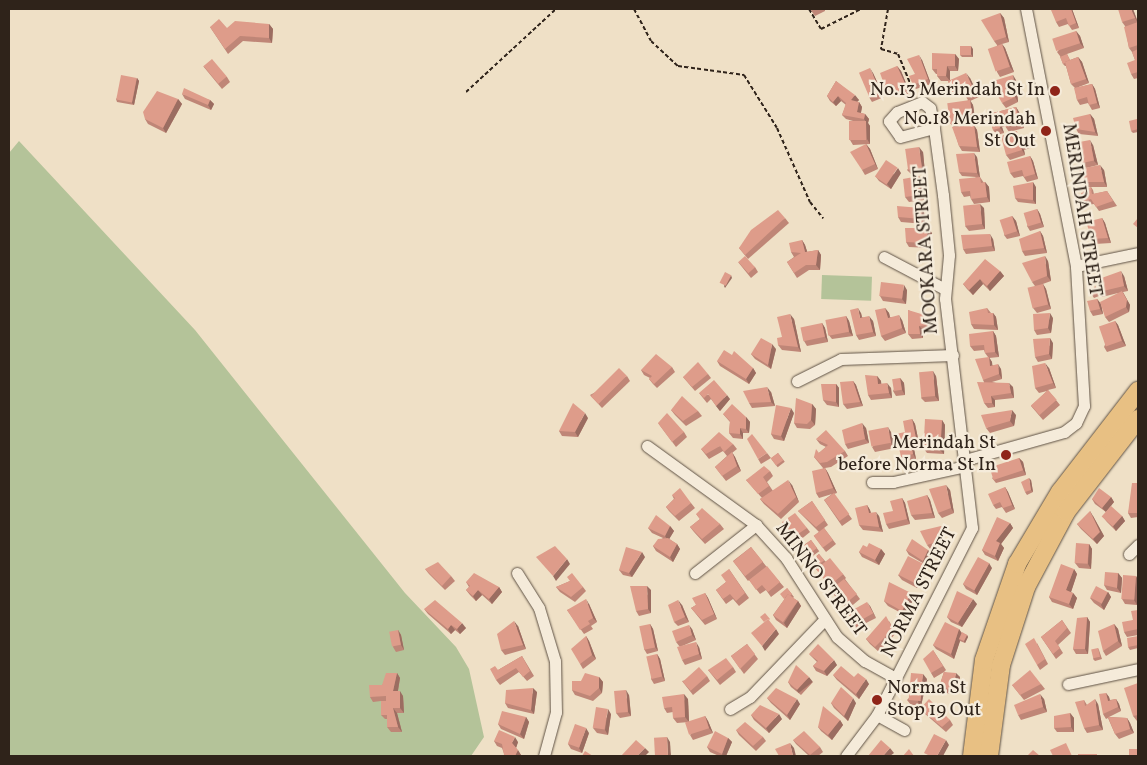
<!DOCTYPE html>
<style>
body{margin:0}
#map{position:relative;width:1147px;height:765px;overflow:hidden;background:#efe0c6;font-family:Vollkorn,serif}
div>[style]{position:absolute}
.green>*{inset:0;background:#b4c399;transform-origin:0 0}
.path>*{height:2px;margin-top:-1px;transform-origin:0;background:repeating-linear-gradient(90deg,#2f231a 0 4px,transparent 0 6.5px)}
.roads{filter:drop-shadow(0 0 1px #5f5245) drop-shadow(0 0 1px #5f5245)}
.street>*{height:11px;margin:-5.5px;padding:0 5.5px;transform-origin:5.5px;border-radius:5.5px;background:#f5ebda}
.primary>*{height:18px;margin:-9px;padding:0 9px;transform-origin:9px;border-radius:9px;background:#e8c083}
.wall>*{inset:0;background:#bf8677;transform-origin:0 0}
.shaded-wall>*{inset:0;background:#9b6d61;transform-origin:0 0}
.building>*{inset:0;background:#de9c8a;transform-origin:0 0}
.dots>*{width:14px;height:14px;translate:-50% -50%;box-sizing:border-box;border:2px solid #f5ebda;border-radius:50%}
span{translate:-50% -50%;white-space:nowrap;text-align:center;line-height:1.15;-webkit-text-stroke:4.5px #f5ebda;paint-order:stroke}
.poi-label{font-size:19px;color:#2f231a}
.right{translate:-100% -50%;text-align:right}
.left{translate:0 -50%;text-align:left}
.street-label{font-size:19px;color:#2f231a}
.frame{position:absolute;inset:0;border:10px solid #2f231a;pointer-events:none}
</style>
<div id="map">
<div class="green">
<div style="clip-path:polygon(19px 141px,195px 330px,405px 593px,456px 647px,469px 669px,484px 737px,471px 756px,9px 756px,9px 153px)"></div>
<div style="left:822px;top:275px;width:50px;height:24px;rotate:2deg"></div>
</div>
<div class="path">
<div style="left:634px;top:9px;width:36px;rotate:62deg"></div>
<div style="left:651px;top:41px;width:37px;rotate:43deg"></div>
<div style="left:678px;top:66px;width:67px;rotate:7.8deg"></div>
<div style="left:744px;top:75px;width:62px;rotate:58.1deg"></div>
<div style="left:777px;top:128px;width:81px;rotate:66deg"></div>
<div style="left:810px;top:202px;width:21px;rotate:51deg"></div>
<div style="left:809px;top:9px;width:23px;rotate:59deg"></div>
<div style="left:821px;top:29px;width:45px;rotate:-26.6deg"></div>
<div style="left:888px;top:9px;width:41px;rotate:99.9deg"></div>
<div style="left:881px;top:49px;width:18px;rotate:16deg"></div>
<div style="left:898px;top:54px;width:44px;rotate:67.5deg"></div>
<div style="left:466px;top:92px;width:122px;rotate:-42.7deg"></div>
</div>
<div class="roads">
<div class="street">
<div style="left:884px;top:257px;width:69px;rotate:27.7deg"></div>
<div style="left:1076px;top:266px;width:63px;rotate:-11.8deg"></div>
<div style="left:797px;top:381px;width:49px;rotate:-26.6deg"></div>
<div style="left:841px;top:359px;width:112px;rotate:-2deg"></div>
<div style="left:647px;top:446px;width:135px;rotate:35.9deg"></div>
<div style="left:756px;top:525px;width:45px;rotate:47.7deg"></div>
<div style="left:786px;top:558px;width:94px;rotate:57.2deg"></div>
<div style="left:837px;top:637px;width:37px;rotate:41deg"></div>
<div style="left:865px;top:661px;width:35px;rotate:29deg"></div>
<div style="left:965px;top:460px;width:103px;rotate:-15.8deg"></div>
<div style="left:1064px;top:432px;width:15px;rotate:-37deg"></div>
<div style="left:1076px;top:423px;width:19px;rotate:-65deg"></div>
<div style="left:1084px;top:406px;width:140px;rotate:-93.3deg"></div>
<div style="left:1076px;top:266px;width:262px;rotate:-101deg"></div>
<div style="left:872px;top:482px;width:21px"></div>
<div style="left:893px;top:482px;width:75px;rotate:-12.4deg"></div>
<div style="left:1129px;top:554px;width:13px;rotate:-45deg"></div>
<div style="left:517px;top:573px;width:41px;rotate:57.8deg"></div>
<div style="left:539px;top:608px;width:55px;rotate:73.2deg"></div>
<div style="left:555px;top:661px;width:51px;rotate:88.9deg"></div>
<div style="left:556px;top:712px;width:46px;rotate:105.3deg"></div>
<div style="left:695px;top:573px;width:78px;rotate:-38.2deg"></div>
<div style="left:1068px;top:684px;width:72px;rotate:-12.1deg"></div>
<div style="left:730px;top:709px;width:23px;rotate:-31deg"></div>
<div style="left:750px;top:697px;width:108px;rotate:-46.1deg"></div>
<div style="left:877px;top:715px;width:31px;rotate:29deg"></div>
<div style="left:846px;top:756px;width:51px;rotate:-52.9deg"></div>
<div style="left:877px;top:715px;width:210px;rotate:-63.1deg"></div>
<div style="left:972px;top:528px;width:231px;rotate:-96.7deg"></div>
<div style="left:945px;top:299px;width:44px;rotate:-84.8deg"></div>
<div style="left:949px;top:255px;width:60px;rotate:-95.7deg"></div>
<div style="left:943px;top:195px;width:68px;rotate:-97.7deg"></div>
<div style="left:934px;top:128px;width:20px;rotate:-101deg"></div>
<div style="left:930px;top:108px;width:10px;rotate:-143deg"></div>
<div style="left:922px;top:102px;width:27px;rotate:158deg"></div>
<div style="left:897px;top:112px;width:12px;rotate:132deg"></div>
<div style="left:889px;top:121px;width:19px;rotate:55deg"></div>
<div style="left:900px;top:137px;width:35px;rotate:-15deg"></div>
</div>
<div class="primary">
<div style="left:972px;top:756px;width:97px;rotate:-82.9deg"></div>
<div style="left:984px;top:660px;width:102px;rotate:-71deg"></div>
<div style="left:1017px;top:564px;width:84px;rotate:-59.2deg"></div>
<div style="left:1060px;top:492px;width:128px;rotate:-52.3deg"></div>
<div style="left:989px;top:756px;width:92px;rotate:-82.5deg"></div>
<div style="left:1001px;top:665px;width:82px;rotate:-72.2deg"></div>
<div style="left:1026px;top:587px;width:85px;rotate:-61.9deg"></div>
<div style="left:1066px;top:512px;width:118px;rotate:-52.3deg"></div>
</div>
</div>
<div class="wall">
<div style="clip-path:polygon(810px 9px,825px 9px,825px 11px,815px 16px)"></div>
<div style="clip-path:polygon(1055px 9px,1072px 9px,1079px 28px,1072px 30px,1068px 24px,1059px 27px,1056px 22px)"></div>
<div style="clip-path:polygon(1133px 9px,1138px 22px,1138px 80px,1138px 78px,1134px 79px,1131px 74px,1135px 60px,1132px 52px,1129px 48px,1125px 26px,1122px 22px)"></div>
<div style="clip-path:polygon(1000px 13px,1004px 18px,1009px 42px,1002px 44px,1005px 48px,1014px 72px,1000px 77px,997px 72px,997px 45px,994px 41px)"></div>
<div style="clip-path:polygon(269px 24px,273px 29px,272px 43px,243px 41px,228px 54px,210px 27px,227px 28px)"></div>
<div style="clip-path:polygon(1076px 31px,1080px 36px,1084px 48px,1067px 54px,1070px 60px,1078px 57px,1082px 62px,1089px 83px,1076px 88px,1092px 84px,1095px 89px,1100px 108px,1092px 110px,1088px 103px,1080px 105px,1077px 100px,1075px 88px,1071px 84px,1066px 66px,1065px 66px,1063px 64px,1060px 56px,1057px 52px)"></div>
<div style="clip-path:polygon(973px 49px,973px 57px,962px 57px,960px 55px)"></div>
<div style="clip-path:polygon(955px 54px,959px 59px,958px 71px,950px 71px,950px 80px,970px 78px,979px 97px,970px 101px,973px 105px,976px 125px,974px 126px,977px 130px,980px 152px,962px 151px,959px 146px,953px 127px,951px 124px,968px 100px,964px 94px,957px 97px,953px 93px,948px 81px,941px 81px,937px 76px,937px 74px,936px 74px,932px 69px)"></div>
<div style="clip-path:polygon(922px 60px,931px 84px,916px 89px,913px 85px,915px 74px)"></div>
<div style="clip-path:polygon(203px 66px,227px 77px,230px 82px,222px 89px)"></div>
<div style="clip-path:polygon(897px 66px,901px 71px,910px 93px,900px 97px,896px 89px,889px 92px,885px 87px)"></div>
<div style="clip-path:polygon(873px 73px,884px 97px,872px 102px,869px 97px)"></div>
<div style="clip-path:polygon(137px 78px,139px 81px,134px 105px,117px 102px,116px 99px)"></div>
<div style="clip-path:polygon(1016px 80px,1018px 102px,1006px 108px,1002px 103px)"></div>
<div style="clip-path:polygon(836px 81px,859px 100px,857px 102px,859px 102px,862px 107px,861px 113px,865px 114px,869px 119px,868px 123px,870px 126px,870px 144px,853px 145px,850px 140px,853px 121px,846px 119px,842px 115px,846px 105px,841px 101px,836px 106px,830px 101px,827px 96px)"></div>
<div style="clip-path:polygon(182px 94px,210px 100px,214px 104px,211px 110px,185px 99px)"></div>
<div style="clip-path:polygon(178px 99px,182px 104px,166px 133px,148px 124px,145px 119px)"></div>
<div style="clip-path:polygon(1016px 107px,1019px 112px,1024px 128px,1009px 132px,1005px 126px,1002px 127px,1004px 133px,997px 135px,993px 130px,989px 114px)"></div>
<div style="clip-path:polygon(1090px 114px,1094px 119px,1098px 136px,1079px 134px,1076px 129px)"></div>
<div style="clip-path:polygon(1138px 121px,1138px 132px,1133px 133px,1131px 131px)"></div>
<div style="clip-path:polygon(1024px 135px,1028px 139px,1030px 148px,1024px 150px,1025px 155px,1010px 160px,1006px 155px,1020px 136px)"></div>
<div style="clip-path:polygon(866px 144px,870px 149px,878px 169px,865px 175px,862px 170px)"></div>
<div style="clip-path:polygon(1093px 145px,1098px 165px,1086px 168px,1082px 163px)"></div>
<div style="clip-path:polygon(923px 152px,925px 173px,911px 174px,907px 170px)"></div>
<div style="clip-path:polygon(1030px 156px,1033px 161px,1038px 179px,1027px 182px,1023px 176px,1014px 178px,1010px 173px)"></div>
<div style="clip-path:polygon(977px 157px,980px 177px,984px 183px,985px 182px,989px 187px,990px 202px,974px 204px,971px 199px,970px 196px,964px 197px,961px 192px,976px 177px,962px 176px,959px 172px)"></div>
<div style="clip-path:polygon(1104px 170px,1107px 187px,1085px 187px,1082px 182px)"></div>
<div style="clip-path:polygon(901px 173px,891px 189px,879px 181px,876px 177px)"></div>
<div style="clip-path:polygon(923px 181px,924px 200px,909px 202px,905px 197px)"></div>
<div style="clip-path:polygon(1036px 187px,1036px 204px,1018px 202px,1015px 198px)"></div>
<div style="clip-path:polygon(1091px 187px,1093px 190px,1094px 194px,1107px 191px,1117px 206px,1099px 211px,1094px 204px,1087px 205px,1083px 201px)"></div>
<div style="clip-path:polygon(984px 208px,985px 229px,969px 231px,965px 226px)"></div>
<div style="clip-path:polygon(1037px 209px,1040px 214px,1044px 227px,1030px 231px,1027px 226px)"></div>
<div style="clip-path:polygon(924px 212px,925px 224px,901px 222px,898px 217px)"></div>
<div style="clip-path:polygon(1012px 216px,1016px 221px,1020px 236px,1007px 239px,1004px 235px)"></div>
<div style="clip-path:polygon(785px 218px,789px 223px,748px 259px,739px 248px)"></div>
<div style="clip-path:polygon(1102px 218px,1105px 223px,1111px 243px,1095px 244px,1092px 239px)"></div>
<div style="clip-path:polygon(1040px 231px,1043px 236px,1047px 253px,1025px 256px,1022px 251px)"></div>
<div style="clip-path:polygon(932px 233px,929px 248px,909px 247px,906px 242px)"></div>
<div style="clip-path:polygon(993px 239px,995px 251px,966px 254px,963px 249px)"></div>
<div style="clip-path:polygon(802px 240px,805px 245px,807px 252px,818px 250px,821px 255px,820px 270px,809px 270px,797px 278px,787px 262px,794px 257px,791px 252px)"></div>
<div style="clip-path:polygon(1048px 261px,1051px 281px,1040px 285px,1043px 284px,1046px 289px,1051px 309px,1037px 313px,1033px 308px,1035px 286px,1032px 282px)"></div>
<div style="clip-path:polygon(738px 262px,755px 267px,758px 272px,751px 278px)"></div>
<div style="clip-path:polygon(1000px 271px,1004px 276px,990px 291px,983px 284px,973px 295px,967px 289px,963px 284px)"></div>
<div style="clip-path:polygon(1124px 276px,1128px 291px,1123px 292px,1130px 305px,1129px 312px,1109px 322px,1105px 317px,1118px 293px,1102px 297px,1099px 292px)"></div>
<div style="clip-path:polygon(1095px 286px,1097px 289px,1099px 296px,1094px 298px,1092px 295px)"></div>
<div style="clip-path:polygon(907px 290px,906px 304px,883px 301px,880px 296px)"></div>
<div style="clip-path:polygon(1097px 299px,1101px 304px,1103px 314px,1093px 316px,1090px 311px)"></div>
<div style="clip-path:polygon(885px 308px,889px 313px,890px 317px,902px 320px,906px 333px,885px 341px,881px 336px)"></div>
<div style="clip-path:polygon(987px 308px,991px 313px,993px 313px,996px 317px,998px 330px,974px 329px,971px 324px)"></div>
<div style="clip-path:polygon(908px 310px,931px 321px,932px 330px,923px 330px,923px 338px,912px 339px,908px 334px)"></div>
<div style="clip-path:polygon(861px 313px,862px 317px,873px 321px,876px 336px,859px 340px,856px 335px)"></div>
<div style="clip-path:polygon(846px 316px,849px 321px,853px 336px,832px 339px,828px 334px)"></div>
<div style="clip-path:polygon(1053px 318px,1051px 333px,1037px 335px,1034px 330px)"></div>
<div style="clip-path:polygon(794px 319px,801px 352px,782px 350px,778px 345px,782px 337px)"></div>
<div style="clip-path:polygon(1115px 321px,1118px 325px,1126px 346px,1107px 352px,1104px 347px)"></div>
<div style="clip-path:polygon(822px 323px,825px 328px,828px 342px,807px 346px,804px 341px)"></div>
<div style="clip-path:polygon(993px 331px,996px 336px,999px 357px,989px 358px,992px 362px,992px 365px,1001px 369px,1002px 379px,992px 382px,1013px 387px,1014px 398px,995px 400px,995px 407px,988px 408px,984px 403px,984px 382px,983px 380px,988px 357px,985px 353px,984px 350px,974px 351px,970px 346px)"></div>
<div style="clip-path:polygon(1053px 343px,1052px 359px,1038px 362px,1035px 357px)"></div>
<div style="clip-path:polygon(776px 349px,771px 369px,755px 359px,751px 354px)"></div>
<div style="clip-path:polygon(717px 361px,753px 368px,756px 373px,749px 384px,720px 366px)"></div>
<div style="clip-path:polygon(672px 367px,675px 372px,657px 388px,653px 384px,649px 379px,650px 378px,644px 375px,641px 370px)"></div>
<div style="clip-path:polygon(1049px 368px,1056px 388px,1048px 390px,1060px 405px,1043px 420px,1031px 406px,1047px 391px,1039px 393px,1035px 388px)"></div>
<div style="clip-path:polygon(708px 374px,711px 378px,695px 391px,683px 377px)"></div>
<div style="clip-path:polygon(627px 376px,630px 381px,602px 408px,590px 395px)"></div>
<div style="clip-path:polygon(877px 376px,881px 381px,881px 384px,891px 388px,892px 398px,871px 400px,868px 395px)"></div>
<div style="clip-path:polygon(936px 376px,939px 401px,925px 402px,921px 398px)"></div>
<div style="clip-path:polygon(900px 378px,904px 383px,905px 395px,896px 396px,893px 391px)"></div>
<div style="clip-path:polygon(853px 381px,856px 385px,863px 406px,847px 409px,843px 404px)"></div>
<div style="clip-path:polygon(836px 384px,839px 388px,839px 407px,827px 405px,823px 400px)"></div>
<div style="clip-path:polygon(771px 392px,775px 406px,752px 408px,749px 403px)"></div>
<div style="clip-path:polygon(699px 393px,730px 399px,720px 411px,711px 399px,707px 403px)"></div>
<div style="clip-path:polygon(812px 404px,816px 409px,815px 425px,810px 429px,797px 428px,794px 423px)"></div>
<div style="clip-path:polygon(671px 410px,698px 411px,702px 416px,686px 426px,675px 415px)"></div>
<div style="clip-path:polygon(794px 413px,784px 441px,774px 439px,771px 434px)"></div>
<div style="clip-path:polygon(723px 414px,746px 417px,750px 422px,749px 433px,743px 433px,743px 439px,733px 438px,729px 433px,730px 422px)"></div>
<div style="clip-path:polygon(1016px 415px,1014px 426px,990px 433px,986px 428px)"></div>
<div style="clip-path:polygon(588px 418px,578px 437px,562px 436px,559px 431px)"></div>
<div style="clip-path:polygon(912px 419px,915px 424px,920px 448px,914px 449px,916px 459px,905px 461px,901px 457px,905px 432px)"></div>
<div style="clip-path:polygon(942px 420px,945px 425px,944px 454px,927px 453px,924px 449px)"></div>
<div style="clip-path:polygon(658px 423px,684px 432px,687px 437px,676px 447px)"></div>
<div style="clip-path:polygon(866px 428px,869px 443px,848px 449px,845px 444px)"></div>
<div style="clip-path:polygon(891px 432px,895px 448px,875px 452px,872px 447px)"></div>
<div style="clip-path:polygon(816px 439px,845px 451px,848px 456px,831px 467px,825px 468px,828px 473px,837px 493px,834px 494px,852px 519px,842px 526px,824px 500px,832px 494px,819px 498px,816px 493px,823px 468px,814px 457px,826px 447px,820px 444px)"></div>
<div style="clip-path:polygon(733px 444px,737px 449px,732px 453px,735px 457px,741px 471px,726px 481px,715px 467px,727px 456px,723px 451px,709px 459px,701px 449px)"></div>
<div style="clip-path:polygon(767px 453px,771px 458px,761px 464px,758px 459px)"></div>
<div style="left:778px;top:453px;width:11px;height:9px;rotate:52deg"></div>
<div style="clip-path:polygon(1019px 458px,1023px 462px,1026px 475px,996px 483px,992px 478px)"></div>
<div style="clip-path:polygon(770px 471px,773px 476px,767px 482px,773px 491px,792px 485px,799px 502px,781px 519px,764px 504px,760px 499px,762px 498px,746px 480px)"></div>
<div style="clip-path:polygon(1031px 480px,1033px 492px,1027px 495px,1025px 492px)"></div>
<div style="clip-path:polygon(1138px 483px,1138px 517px,1131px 518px,1128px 513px)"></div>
<div style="clip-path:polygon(1005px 487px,1008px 492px,1015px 509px,1006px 513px,1002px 507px,996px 509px,993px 505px)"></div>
<div style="clip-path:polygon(950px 490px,954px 513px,942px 518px,938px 513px)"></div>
<div style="clip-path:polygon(672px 495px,691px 503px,695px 508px,679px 521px,669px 511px,666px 507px,674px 499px)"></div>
<div style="clip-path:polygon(927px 495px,930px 500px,935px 518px,915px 520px,911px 515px)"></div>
<div style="clip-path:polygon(1111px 497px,1114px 502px,1106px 512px,1095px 504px,1092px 499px)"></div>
<div style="clip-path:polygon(902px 498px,905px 503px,910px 524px,889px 529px,886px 524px)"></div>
<div style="clip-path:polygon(812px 501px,828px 525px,824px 528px,836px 544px,826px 552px,814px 536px,819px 532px,798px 511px)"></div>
<div style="clip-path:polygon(867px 505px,870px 510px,871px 513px,879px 516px,883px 532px,863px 530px,859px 525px)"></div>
<div style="clip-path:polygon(696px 514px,720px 524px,724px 529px,705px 544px,694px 532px,690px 527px,700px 519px)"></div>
<div style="clip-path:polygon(1093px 516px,1104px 536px,1097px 544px,1081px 529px,1077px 524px)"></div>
<div style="clip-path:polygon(1122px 516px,1125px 521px,1116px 531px,1107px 522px,1103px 517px)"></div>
<div style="clip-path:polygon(782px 522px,807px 528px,810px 532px,799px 541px)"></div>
<div style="clip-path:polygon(1010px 523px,1013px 528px,1001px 544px,1004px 548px,998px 561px,985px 555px,982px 550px)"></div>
<div style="clip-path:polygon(670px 526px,674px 531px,669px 539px,677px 544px,680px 549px,673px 562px,656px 551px,653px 546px,663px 538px,652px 533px,648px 528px)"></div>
<div style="clip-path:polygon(944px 531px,942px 546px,931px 550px,927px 545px)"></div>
<div style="left:811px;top:540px;width:14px;height:9px;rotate:54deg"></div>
<div style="clip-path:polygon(1089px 544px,1092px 549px,1091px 569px,1079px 568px,1075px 563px)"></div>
<div style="clip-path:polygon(751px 547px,766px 566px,784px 587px,771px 597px,766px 590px,760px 594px,749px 580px,748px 581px,733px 561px)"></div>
<div style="clip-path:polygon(867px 547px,881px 549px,885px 554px,879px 565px,862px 557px,859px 552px)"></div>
<div style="clip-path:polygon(906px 550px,928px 550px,931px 555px,926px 565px,909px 555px)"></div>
<div style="clip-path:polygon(819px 554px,825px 561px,843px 574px,846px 578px,845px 579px,860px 599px,848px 609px,834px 595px,830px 590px,833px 588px,816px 569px,818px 567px,812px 560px)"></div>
<div style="clip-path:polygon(645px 557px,632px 577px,623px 575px,619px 570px)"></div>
<div style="clip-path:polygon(924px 564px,927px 569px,917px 588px,902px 580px,898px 575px)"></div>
<div style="clip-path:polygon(992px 568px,977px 595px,966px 589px,963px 584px)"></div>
<div style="clip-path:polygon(425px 569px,451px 576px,455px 581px,445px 590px,429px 574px)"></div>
<div style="clip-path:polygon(729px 569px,749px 598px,739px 606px,733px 599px,726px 604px,716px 590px,726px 582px)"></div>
<div style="clip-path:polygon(1074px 569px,1077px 574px,1071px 592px,1073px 593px,1077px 598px,1073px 609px,1052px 602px,1049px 597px)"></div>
<div style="clip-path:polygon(1118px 573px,1122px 578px,1121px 593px,1107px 590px,1104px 585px)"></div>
<div style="clip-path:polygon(1136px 576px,1138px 580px,1137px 605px,1125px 604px,1122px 599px)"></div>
<div style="clip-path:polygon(570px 581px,583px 587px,586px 591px,575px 602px,560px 592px,556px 587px)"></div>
<div style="clip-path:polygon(466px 582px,499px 587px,502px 592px,492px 604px,482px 595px,476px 601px,470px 595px,466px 590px,469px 587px)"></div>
<div style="clip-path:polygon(787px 588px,794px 597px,793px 598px,798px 601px,801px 606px,787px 628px,776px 620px,773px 615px,784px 600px)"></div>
<div style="clip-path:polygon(651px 590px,651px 613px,639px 616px,636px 611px)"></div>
<div style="clip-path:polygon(1108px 592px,1111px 597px,1104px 610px,1094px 603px,1090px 598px)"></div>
<div style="clip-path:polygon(705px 593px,708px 598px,717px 619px,705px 625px,691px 608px,696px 605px)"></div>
<div style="clip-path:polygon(911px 593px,914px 598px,905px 615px,888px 606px,884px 601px)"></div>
<div style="clip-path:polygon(589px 604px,597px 622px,591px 626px,593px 629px,584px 634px,567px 610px)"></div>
<div style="clip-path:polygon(977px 604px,962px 627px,951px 622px,947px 617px)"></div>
<div style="clip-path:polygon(682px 605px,689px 622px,678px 626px,674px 622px)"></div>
<div style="clip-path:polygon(870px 606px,876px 618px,856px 628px,853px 623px)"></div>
<div style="clip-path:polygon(424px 609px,466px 628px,460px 634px,455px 630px,451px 634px,428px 614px)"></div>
<div style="clip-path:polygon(1138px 610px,1138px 635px,1127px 637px,1124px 632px,1133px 620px)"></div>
<div style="clip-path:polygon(1087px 617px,1090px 622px,1088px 654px,1076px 654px,1073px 649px)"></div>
<div style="clip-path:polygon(1062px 620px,1071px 633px,1058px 645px,1063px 653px,1056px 659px,1041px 637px)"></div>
<div style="clip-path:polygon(889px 621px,896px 633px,879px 652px,870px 644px,866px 639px)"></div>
<div style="clip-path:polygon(650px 624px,653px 629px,658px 651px,647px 654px,644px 649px)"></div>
<div style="clip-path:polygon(1114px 624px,1118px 629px,1122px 646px,1106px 656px,1103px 651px)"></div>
<div style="clip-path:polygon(518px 626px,526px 649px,505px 655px,501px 650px)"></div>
<div style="clip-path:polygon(692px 629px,696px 640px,680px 647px,676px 642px)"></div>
<div style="clip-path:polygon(959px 629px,962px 633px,967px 635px,968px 637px,965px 643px,960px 641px,954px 659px,936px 649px,933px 645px)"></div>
<div style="clip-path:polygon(398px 630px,401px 635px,404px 650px,396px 652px,393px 647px)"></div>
<div style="clip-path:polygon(586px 636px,589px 641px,596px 659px,583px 669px,580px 664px)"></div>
<div style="clip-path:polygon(1138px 637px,1138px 648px,1130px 650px,1128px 647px)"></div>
<div style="clip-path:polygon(1037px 643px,1048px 664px,1040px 670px,1037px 665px)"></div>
<div style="clip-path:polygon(747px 644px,758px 659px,744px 674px,731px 656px)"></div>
<div style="clip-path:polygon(699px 647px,702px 659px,685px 665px,682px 660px)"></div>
<div style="clip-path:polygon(1098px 648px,1099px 650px,1102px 659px,1095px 661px,1093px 659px)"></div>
<div style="clip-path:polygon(933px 650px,946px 670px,944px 672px,960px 677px,956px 695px,942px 692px,939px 687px,944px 672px,934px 678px,931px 673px)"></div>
<div style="clip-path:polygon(657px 654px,660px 659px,665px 681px,654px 684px,651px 679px)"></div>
<div style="clip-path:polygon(809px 654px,837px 665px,827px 676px,816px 671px,813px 666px,817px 662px)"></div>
<div style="clip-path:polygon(522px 656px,534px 676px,527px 681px,519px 672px,500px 685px,496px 680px,498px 670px)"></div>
<div style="clip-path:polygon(733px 667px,736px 672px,720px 685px,708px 670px)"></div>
<div style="clip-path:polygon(397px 673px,400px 678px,398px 691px,403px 696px,404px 713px,397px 713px,402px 732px,391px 732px,387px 727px,387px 719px,385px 719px,381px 715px,381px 701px,373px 702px,370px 697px,382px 685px)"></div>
<div style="clip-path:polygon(833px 675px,869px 684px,859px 699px,837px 680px)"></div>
<div style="clip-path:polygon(707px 676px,710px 681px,693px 695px,682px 681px)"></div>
<div style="clip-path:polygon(599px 677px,603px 682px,602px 693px,593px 701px,575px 695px,572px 690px,581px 681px)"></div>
<div style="clip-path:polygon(927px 679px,921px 706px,911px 705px,907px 700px)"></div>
<div style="clip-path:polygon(788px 682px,813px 682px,801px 695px,791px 687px)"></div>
<div style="clip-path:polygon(1138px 683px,1138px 721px,1137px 721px,1133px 716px)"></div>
<div style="clip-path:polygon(1041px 684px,1045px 689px,1024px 700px,1012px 685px)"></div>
<div style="clip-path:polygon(537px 692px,534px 714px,508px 708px,505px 703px)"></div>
<div style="clip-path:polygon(1106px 693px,1109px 697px,1110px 700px,1116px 699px,1119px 704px,1121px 711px,1109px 717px,1127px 718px,1130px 723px,1134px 733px,1119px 739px,1115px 734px,1108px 718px,1106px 719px,1103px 714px)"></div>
<div style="clip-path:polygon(629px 695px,631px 716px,620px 718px,616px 713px)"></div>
<div style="clip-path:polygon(767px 698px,800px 704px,790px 720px,771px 703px)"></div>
<div style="clip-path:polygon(688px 699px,689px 722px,677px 723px,673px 718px,673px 712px,667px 713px,664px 708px)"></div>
<div style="clip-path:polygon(1044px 699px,1047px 712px,1021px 720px,1018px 715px)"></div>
<div style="clip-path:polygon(1084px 700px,1087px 705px,1098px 704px,1103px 730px,1087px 733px,1084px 728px)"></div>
<div style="clip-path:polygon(831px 703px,856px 703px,848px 721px,834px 708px)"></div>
<div style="clip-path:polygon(920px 709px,950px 720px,953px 725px,946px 732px,924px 713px)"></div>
<div style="clip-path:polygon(1070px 713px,1074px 718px,1074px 732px,1057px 732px,1054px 728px)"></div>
<div style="clip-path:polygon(611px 714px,608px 735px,597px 733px,593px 728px)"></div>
<div style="clip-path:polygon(751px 715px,782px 719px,769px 733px,754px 720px)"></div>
<div style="clip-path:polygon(705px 716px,708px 721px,713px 733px,693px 740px,690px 735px)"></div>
<div style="clip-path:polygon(526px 717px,529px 722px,524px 739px,501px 729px,498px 724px)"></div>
<div style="clip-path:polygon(840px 720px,843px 725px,832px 740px,821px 731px,818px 727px)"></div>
<div style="clip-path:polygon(736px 730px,763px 737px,766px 741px,756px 751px,739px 735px)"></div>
<div style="clip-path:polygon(589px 733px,582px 753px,571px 749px,568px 744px)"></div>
<div style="clip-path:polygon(728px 738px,732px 742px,726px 756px,719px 756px,710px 752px,707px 747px)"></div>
<div style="clip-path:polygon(793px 740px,820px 747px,823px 752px,818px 756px,809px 756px,796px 744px)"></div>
<div style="clip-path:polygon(494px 741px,518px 742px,516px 748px,521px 755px,521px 756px,505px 756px,502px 748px,497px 746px)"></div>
</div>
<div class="shaded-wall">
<div style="clip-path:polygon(1071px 9px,1072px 9px,1079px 28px,1076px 23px)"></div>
<div style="clip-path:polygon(1131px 9px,1133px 9px,1138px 23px,1135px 18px)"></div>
<div style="clip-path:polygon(1000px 13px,1004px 18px,1009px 42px,1006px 37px)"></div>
<div style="clip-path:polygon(269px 24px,273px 29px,272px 43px,269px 38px)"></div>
<div style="clip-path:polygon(1076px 31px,1080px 36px,1084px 48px,1080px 43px)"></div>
<div style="clip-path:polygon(1002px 44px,1005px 48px,1014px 72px,1010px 67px)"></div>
<div style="clip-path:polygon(971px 46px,973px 49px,973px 57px,971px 54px)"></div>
<div style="clip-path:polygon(955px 54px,959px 59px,958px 71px,955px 66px)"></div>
<div style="clip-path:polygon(919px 55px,922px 60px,931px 84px,928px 79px)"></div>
<div style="clip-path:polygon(1078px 57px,1082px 62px,1089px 83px,1086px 79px)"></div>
<div style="clip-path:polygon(897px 66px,901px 71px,910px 93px,907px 88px)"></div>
<div style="clip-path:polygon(947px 66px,950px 71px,950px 81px,946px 76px)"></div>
<div style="clip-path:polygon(870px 68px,873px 73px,884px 97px,880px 92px)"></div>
<div style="clip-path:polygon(966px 73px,970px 78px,979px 97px,975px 92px)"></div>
<div style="clip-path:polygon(1013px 75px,1016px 80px,1018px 102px,1015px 97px)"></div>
<div style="clip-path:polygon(137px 78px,139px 81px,134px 105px,132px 103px)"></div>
<div style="clip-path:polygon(1092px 84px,1095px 89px,1100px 108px,1097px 103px)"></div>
<div style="clip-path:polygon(855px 95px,859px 100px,855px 104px,851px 100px)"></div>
<div style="clip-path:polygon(838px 96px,841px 101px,836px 106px,833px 102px)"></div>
<div style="clip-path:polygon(178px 99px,182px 104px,166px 133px,163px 128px)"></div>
<div style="clip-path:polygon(210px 100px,214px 104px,211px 110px,208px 105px)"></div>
<div style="clip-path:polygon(970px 100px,973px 105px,976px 125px,973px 121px)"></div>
<div style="clip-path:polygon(859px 102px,862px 107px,860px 117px,857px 112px)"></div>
<div style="clip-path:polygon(1016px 107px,1019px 112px,1024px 128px,1020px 123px)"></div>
<div style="clip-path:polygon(865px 114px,869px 119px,868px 123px,870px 126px,870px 144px,867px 139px,866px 122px,864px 119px)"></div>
<div style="clip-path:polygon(1090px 114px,1094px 119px,1098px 136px,1095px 132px)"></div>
<div style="clip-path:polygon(998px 122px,1002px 127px,1004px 133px,1000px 128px)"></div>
<div style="clip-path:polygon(974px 125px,977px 130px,980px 152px,977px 147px)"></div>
<div style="clip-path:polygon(1024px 135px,1028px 139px,1030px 148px,1027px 143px)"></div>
<div style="clip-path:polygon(1090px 140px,1093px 145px,1098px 165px,1094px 161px)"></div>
<div style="clip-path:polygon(866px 144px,870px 149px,878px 169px,875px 164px)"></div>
<div style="clip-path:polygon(1020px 145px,1024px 150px,1025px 155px,1022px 150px)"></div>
<div style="clip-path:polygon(919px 147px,923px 152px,925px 173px,922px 168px)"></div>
<div style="clip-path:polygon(974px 153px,977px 157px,980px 178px,977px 173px)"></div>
<div style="clip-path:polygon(1030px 156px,1033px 161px,1038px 179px,1035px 174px)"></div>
<div style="clip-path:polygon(1100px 165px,1104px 170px,1107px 187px,1104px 182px)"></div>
<div style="clip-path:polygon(898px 168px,901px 173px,891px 189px,887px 184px)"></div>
<div style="clip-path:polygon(919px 176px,923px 181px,924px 200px,920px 195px)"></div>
<div style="clip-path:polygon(985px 182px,989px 187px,990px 202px,987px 197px)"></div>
<div style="clip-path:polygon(1033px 182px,1036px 187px,1036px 204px,1033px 200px)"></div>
<div style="clip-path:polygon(980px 204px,984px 208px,985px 229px,982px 224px)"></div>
<div style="clip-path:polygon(921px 208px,924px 212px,925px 224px,922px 219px)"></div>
<div style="clip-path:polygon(1037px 209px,1040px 214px,1044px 227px,1041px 222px)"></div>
<div style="clip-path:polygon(1012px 216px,1016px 221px,1020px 236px,1017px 231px)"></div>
<div style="clip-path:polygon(1102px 218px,1105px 223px,1111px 243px,1108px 238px)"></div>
<div style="clip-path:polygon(928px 228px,932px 233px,929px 248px,926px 243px)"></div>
<div style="clip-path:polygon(1040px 231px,1043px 236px,1047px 253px,1044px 248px)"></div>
<div style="clip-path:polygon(990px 234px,993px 239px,995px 251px,992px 246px)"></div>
<div style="clip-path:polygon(802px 240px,805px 245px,809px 257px,805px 252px)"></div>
<div style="clip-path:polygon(818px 250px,821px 255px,820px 270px,816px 265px)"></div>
<div style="clip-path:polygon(1045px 256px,1048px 261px,1051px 281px,1047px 276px)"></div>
<div style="clip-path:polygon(1000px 271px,1004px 276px,990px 291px,987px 286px)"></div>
<div style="clip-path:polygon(1121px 271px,1124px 276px,1128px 291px,1124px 286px)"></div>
<div style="clip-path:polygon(731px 275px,732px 278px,725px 288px,724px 286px)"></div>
<div style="clip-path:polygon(980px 279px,983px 284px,973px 295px,969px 290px)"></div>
<div style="clip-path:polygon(1043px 284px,1046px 289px,1051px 309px,1048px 304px)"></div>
<div style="clip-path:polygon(904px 285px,907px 290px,906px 304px,902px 299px)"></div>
<div style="clip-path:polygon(1122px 291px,1130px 305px,1129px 312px,1126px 307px)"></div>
<div style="clip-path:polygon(1097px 299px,1101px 304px,1103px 314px,1100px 309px)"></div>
<div style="clip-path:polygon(858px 308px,861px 313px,863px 323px,860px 318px)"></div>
<div style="clip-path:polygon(885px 308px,889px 313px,891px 322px,888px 318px)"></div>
<div style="clip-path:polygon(993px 313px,996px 317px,998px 330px,994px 325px)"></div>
<div style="clip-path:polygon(1050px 313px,1053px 318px,1051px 333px,1048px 328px)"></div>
<div style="clip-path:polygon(790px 314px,794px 319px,801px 352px,798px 347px)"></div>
<div style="clip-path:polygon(899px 315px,902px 320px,906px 333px,902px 328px)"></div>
<div style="clip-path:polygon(846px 316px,849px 321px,853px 336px,849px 332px)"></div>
<div style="clip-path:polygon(869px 316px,873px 321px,876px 336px,873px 332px)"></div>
<div style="clip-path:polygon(928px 316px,931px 321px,932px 330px,928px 325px)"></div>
<div style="clip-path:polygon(1115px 321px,1118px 325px,1126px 346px,1122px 341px)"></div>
<div style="clip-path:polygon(822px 323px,825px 328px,828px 342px,825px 337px)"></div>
<div style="clip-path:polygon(919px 326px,923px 330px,923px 338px,920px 334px)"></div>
<div style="clip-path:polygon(993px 331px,996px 336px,999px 357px,995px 352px)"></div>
<div style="clip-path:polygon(1050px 338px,1053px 343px,1052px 359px,1049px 354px)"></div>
<div style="clip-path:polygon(772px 344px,776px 349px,771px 369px,768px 365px)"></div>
<div style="clip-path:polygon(989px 357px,992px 362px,993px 370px,990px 366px)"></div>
<div style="clip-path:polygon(1045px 363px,1049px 368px,1056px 388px,1053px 383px)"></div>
<div style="clip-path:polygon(998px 364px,1001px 369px,1002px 379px,999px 374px)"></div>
<div style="clip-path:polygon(753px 368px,756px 373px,749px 384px,746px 379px)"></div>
<div style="clip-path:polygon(933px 371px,936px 376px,939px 401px,935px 396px)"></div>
<div style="clip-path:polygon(877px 376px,881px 381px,882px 389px,878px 384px)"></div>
<div style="clip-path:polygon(900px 378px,904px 383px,905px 395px,902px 390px)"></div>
<div style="clip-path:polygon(853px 381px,856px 385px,863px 406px,860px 402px)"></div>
<div style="clip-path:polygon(887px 383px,891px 388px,892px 398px,889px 393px)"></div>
<div style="clip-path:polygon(1009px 383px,1013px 387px,1014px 398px,1011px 393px)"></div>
<div style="clip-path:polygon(836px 384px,839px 388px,839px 407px,836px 402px)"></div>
<div style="clip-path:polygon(767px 387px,771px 392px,775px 406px,771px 402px)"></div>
<div style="clip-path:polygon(727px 395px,730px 399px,720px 411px,716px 406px)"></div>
<div style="clip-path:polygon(991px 396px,995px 400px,995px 407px,992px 403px)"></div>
<div style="clip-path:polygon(812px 404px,816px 409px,815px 425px,811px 420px)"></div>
<div style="clip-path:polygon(791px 408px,794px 413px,784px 441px,781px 436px)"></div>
<div style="clip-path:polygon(1012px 410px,1016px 415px,1014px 426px,1010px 421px)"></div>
<div style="clip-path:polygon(585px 413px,588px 418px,578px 437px,575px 432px)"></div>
<div style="clip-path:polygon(746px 417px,750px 422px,749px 433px,746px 429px)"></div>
<div style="clip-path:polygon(912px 419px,915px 424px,920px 448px,917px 443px)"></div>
<div style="clip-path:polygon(942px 420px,945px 425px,944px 454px,940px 450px)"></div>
<div style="clip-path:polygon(862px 423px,866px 428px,869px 443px,865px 439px)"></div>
<div style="clip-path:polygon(888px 427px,891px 432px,895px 448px,891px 443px)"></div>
<div style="clip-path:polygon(740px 428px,743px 433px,743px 439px,740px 434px)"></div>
<div style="clip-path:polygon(911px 444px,914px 449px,916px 459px,913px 454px)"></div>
<div style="clip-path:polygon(732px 452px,735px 457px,741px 471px,737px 466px)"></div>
<div style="clip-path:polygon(1019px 458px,1023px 462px,1026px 475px,1023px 470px)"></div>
<div style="clip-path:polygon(825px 468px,828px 473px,837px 493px,833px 488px)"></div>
<div style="clip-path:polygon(1029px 478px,1031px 480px,1033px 492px,1031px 490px)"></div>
<div style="clip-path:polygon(788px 480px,792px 485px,799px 502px,796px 497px)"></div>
<div style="clip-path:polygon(946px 485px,950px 490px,954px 513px,951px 508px)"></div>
<div style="clip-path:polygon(1005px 487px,1008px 492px,1015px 509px,1012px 505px)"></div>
<div style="clip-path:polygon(927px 495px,930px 500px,935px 518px,932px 513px)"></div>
<div style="clip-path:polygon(1111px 497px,1114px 502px,1106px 512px,1102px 508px)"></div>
<div style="clip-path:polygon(902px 498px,905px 503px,910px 524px,907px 519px)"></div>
<div style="clip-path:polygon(867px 505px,870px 510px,872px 518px,869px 513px)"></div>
<div style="clip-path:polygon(1090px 511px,1093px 516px,1104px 536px,1097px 544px,1093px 539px)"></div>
<div style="clip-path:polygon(876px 512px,879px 516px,883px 532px,879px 527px)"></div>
<div style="clip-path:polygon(1122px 516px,1125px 521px,1116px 531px,1113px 526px)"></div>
<div style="clip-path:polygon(1010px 523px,1013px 528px,1001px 544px,1004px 548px,998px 561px,995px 556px,996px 541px)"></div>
<div style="clip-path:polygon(670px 526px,674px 531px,668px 541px,665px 536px)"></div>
<div style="clip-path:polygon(941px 526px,944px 531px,942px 546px,939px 541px)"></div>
<div style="clip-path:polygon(677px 544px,680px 549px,673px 562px,670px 557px)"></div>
<div style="clip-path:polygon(1089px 544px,1092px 549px,1091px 569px,1088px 564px)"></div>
<div style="clip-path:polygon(881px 549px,885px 554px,879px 565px,875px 560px)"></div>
<div style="clip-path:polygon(928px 550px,931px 555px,926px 565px,923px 561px)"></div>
<div style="clip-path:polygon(642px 552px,645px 557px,632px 577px,629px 573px)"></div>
<div style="clip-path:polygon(567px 559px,570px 564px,556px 581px,553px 576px)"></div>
<div style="clip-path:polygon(989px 563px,992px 568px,977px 595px,974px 590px)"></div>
<div style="clip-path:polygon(924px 564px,927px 569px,917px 588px,914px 583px)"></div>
<div style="clip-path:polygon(1074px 569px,1077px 574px,1070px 595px,1066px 590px)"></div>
<div style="clip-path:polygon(1118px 573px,1122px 578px,1121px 593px,1117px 588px)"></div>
<div style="clip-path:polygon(1136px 576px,1138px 580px,1137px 605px,1134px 600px)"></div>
<div style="clip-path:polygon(647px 586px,651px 590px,651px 613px,648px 609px)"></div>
<div style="clip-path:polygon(499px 587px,502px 592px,492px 604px,489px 599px)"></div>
<div style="clip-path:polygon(478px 590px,482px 595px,476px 601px,473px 596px)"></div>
<div style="clip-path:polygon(1108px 592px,1111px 597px,1104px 610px,1101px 605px)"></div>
<div style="clip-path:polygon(705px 593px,708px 598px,717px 619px,714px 614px)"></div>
<div style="clip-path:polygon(911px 593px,914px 598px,905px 615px,902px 611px)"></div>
<div style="clip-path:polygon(1073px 593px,1077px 598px,1073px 609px,1069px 604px)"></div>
<div style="clip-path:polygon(586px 599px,589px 604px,597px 622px,593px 618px)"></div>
<div style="clip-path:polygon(973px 599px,977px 604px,962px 627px,958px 623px)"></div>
<div style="clip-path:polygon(678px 600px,682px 605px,689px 622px,685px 617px)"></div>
<div style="clip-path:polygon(798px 601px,801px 606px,787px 628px,784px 623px)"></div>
<div style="clip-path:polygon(867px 602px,870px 606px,876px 618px,873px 613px)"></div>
<div style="clip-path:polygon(1087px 617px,1090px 622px,1088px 654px,1085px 649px)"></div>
<div style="clip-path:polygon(514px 621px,518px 626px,526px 649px,523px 645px)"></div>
<div style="clip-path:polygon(462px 623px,466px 628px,460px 634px,457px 629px)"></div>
<div style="clip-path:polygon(650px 624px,653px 629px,658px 651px,655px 647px)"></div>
<div style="clip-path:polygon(1114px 624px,1118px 629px,1122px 646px,1118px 641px)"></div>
<div style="clip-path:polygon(451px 625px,455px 630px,451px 634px,448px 629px)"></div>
<div style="clip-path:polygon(689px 625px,692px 629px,696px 640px,692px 635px)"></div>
<div style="clip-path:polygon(776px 629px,779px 634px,765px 651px,762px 646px)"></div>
<div style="clip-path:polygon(959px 629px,962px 634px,959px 639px,960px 641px,954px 659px,951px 654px)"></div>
<div style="clip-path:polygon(398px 630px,401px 635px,404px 650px,401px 645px)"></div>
<div style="clip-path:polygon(967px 635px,968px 637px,965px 643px,964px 641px)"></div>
<div style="clip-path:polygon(586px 636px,589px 641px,596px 659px,592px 655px)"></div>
<div style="clip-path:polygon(696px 642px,699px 647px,702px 659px,699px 654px)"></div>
<div style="clip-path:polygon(657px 654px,660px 659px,665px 681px,662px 676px)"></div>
<div style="clip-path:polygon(834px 660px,837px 665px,827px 676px,824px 671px)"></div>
<div style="clip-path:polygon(397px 673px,400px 678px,397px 696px,393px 691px)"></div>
<div style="clip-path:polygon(956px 673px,960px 677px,956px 695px,953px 690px)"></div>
<div style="clip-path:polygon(923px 674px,927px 679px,921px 706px,918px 702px)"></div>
<div style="clip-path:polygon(599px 677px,603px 682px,602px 693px,599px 688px)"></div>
<div style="left:809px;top:677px;width:6px;height:18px;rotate:51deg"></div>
<div style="clip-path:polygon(866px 679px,869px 684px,859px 699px,856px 694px)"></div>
<div style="clip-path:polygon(533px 688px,537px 692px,534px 714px,531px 710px)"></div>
<div style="clip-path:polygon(626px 690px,629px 695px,631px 716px,628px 712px)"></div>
<div style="clip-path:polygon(400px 691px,403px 696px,404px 713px,400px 708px)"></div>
<div style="clip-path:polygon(1106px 693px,1109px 697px,1111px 706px,1108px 701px)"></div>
<div style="clip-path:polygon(684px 694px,688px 699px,689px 722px,685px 717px)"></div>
<div style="clip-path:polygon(1040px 694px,1044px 699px,1047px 712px,1043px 707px)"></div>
<div style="clip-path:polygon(853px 698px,856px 703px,848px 721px,844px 716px)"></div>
<div style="clip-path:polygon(797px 699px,800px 704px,790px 720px,787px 715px)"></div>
<div style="clip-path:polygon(1095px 699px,1098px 704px,1103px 730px,1099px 725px)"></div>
<div style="clip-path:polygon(1116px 699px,1119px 704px,1121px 711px,1118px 707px)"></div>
<div style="clip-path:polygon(393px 708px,397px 713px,402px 732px,398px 727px)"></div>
<div style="clip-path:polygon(608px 709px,611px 714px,608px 735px,605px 730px)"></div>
<div style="clip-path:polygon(1070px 713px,1074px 718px,1074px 732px,1071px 727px)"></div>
<div style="clip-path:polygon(779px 714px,782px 719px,769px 733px,766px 728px)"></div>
<div style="clip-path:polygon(705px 716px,708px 721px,713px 733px,709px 728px)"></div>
<div style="clip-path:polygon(526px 717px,529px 722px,524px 739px,520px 734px)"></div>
<div style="clip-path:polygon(1127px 718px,1130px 723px,1134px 733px,1130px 729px)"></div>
<div style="clip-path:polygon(840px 720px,843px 725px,832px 740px,828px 735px)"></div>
<div style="clip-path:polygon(586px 728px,589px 733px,582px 753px,579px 748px)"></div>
<div style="clip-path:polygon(515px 737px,518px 742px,516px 748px,512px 743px)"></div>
<div style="clip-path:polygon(667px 737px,670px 742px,671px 756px,668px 756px)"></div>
<div style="clip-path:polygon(728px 738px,732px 742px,726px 756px,723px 756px,722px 754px)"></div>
<div style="clip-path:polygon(946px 740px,949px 745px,943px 756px,937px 756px)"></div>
<div style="clip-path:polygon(790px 743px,794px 748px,796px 756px,793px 756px)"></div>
<div style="clip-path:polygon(645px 748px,649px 752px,645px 756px,637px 756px)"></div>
<div style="clip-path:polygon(890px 748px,894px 753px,890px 756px,883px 756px)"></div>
<div style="clip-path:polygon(518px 750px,521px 755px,521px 756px,515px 756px)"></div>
</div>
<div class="building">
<div style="clip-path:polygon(1056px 9px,1071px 9px,1076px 23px,1069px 26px,1066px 18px,1056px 22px,1051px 10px)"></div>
<div style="clip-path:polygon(1118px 9px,1131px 9px,1135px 18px,1122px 22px)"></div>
<div style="clip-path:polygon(1000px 13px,1006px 37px,994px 41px,981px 20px)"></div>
<div style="clip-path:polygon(219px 19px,227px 28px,235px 21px,269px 24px,269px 38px,240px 36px,225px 49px,210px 27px)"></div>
<div style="clip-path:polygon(1138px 22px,1138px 45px,1129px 48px,1124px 27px)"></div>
<div style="left:1076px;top:31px;width:13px;height:25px;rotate:72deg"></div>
<div style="left:1002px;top:44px;width:24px;height:15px;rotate:71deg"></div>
<div style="left:960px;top:46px;width:11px;height:9px"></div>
<div style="clip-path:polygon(1138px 49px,1138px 72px,1131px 74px,1127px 63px,1135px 60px,1132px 52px)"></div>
<div style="clip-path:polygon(932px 53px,955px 54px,955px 66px,947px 66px,946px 76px,937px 76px,937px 69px,932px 69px)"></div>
<div style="clip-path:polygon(1067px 54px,1070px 60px,1065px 62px,1065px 63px,1063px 64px,1060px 57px)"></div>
<div style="clip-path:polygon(919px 55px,928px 79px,913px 85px,909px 76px,915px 74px,907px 59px)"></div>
<div style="clip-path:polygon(1078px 57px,1086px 79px,1071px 84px,1065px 62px)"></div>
<div style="left:212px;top:59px;width:23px;height:11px;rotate:50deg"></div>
<div style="clip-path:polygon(897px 66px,907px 88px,897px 92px,893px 84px,885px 87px,880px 73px)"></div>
<div style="left:870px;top:68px;width:26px;height:12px;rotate:67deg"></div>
<div style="clip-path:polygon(966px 73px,975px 92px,966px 97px,962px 89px,953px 93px,948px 81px)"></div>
<div style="left:121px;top:75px;width:16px;height:25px;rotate:11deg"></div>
<div style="clip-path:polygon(1013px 75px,1015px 97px,1002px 103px,990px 82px)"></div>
<div style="clip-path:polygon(836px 81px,855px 95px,851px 100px,859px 102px,857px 112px,865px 114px,864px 119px,842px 115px,846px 103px,838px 96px,833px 102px,827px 96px)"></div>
<div style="clip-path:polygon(1092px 84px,1097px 103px,1089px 105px,1087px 97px,1077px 100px,1074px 88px)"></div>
<div style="clip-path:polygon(184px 88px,210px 100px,208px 105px,182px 94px)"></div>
<div style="clip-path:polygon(157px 91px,178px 99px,163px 128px,145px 119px,143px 112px)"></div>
<div style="left:970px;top:100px;width:21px;height:23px;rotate:82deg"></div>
<div style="clip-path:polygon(1016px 107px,1020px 123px,1005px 127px,1003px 120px,998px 122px,1000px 128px,993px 130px,989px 114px)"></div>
<div style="clip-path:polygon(1090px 114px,1095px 132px,1076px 129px,1073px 118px)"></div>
<div style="clip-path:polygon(1137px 119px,1138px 125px,1138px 129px,1131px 131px,1129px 121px)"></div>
<div style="left:849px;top:121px;width:17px;height:19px"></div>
<div style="clip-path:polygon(974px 125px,977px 147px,959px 146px,952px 127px)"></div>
<div style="clip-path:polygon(1017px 131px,1018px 136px,1024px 135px,1027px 143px,1020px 145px,1022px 150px,1006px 155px,1001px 136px)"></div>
<div style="left:1090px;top:140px;width:21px;height:12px;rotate:79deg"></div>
<div style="clip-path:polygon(866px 144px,875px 164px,862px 170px,850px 152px)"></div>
<div style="left:919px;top:147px;width:21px;height:14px;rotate:82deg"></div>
<div style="clip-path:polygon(974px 153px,977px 173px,959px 172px,956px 154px)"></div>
<div style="clip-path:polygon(1030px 156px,1035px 174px,1024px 177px,1022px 170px,1010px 173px,1007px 162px)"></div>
<div style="left:886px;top:160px;width:14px;height:20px;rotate:34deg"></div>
<div style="clip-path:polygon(1100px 165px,1104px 182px,1082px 182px,1079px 169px)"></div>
<div style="clip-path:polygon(919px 176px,920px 195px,905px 197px,903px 179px)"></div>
<div style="clip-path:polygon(980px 177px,981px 183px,985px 182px,987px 197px,971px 199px,970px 191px,961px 192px,959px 179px)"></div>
<div style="clip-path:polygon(1033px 182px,1033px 200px,1015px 198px,1013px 186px)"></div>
<div style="clip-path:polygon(1091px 187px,1092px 192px,1091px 190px,1083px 192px,1082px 189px)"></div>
<div style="clip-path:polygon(1091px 190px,1092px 194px,1107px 191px,1113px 201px,1096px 207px,1091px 199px,1083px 201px,1081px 193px)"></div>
<div style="left:980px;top:204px;width:20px;height:17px;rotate:84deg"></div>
<div style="clip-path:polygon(897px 206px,921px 208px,922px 219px,898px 217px)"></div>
<div style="left:1037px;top:209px;width:14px;height:14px;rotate:73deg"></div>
<div style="clip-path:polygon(778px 210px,785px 218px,745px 255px,739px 248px,751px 230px)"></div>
<div style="left:1012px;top:216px;width:16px;height:13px;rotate:72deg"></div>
<div style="clip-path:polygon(1102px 218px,1108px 238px,1092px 239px,1086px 222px)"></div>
<div style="clip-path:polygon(1138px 218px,1138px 228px,1133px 224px)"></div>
<div style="clip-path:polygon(905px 228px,928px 228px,926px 243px,906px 242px)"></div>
<div style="clip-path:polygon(1040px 231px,1044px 248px,1022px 251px,1019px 239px)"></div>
<div style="clip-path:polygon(990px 234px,992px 246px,963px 249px,961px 235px)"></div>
<div style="clip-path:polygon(802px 240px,805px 252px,818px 250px,816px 265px,806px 265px,794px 273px,787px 262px,801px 253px,791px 252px,789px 243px)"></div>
<div style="left:745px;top:256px;width:15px;height:9px;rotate:48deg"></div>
<div style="clip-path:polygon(1045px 256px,1047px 276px,1032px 282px,1022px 263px)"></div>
<div style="clip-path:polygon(985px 259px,1000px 271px,987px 286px,980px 279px,969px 290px,963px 284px)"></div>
<div style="clip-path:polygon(1121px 271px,1124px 286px,1099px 292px,1096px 280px)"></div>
<div style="left:725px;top:272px;width:7px;height:12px;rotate:27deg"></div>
<div style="left:881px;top:282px;width:23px;height:14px;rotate:7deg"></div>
<div style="left:1043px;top:284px;width:21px;height:16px;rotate:76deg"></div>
<div style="clip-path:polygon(1095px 286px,1097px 294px,1092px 295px)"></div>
<div style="clip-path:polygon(1122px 291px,1127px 300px,1126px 307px,1105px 317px,1100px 302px)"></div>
<div style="clip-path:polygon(1097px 299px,1100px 309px,1090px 311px,1087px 301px)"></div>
<div style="clip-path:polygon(858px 308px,860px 318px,869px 316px,873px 332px,856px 335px,850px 310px)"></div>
<div style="clip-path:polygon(885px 308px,888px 318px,899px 315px,902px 328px,881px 336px,875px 310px)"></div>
<div style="clip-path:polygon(987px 308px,988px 313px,993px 313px,994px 325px,971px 324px,969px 312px)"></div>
<div style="clip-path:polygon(908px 310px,928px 316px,928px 325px,919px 326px,920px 334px,908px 334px)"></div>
<div style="clip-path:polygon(1050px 313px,1048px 328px,1034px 330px,1033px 314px)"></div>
<div style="clip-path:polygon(790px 314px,798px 347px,778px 345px,777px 338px,782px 337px,777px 317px)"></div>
<div style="left:846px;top:316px;width:16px;height:21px;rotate:79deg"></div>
<div style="left:1115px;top:321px;width:21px;height:17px;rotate:71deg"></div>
<div style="left:822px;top:323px;width:14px;height:22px;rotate:78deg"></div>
<div style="clip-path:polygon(993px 331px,995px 352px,985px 353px,984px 345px,970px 346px,969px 334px)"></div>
<div style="clip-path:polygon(761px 338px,772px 344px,768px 365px,751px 354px)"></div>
<div style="clip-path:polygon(1050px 338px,1049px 354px,1035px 357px,1033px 339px)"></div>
<div style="clip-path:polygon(724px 350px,732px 355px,734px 351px,753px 368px,746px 379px,717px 361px)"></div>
<div style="clip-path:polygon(656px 354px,672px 367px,654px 384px,649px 379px,652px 376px,641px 370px)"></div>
<div style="clip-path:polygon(989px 357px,990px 366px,998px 364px,999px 374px,983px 380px,975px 359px)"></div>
<div style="clip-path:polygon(698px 362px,708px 374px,692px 387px,683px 377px)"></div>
<div style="clip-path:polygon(1045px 363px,1053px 383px,1035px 388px,1032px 366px)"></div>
<div style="left:619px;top:368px;width:11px;height:40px;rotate:45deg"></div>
<div style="left:933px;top:371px;width:25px;height:14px;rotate:85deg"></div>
<div style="clip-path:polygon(865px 375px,877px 376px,878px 384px,887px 383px,889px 393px,868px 395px)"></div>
<div style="left:900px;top:378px;width:12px;height:8px;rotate:81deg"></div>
<div style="clip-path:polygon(714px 380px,727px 395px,716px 406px,708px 394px,704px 398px,699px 393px)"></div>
<div style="clip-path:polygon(853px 381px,860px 402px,843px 404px,840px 382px)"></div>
<div style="clip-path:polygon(977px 382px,1009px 383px,1011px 393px,991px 396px,992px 403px,984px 403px)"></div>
<div style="clip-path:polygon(821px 384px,836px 384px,836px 402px,823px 400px)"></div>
<div style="clip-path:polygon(767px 387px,771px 402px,749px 403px,743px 391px)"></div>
<div style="left:1048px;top:390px;width:13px;height:23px;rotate:48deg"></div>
<div style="clip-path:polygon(682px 396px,698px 411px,683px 421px,671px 410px)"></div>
<div style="clip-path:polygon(796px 398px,812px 404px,811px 420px,807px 424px,794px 423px)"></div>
<div style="clip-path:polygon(573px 403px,585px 413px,575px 432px,559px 431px)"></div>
<div style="clip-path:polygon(732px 404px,746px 417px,746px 429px,740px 428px,740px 434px,729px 433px,730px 421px,723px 414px)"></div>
<div style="clip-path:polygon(776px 405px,791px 408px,781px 436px,771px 434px)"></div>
<div style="clip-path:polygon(1012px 410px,1010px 421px,986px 428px,981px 415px)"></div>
<div style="clip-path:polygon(667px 413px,684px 432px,672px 442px,658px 423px)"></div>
<div style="clip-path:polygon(912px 419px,917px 443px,911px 444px,913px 454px,901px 457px,896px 434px,905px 432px,903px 421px)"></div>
<div style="left:925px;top:419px;width:17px;height:30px;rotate:3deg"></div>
<div style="clip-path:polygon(862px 423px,865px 439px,845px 444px,842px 430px)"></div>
<div style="left:888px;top:427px;width:16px;height:20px;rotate:79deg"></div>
<div style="clip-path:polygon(826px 430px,845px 451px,827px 462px,820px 463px,814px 457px,816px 449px,819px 453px,828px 445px,816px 439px)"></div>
<div style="clip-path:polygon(719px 432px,733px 444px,724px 452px,720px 446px,706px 454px,701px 449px)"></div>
<div style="clip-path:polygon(752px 434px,767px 453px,758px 459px,747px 439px)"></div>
<div style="clip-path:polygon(732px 452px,737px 466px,722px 476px,715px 467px)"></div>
<div style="left:778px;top:453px;width:9px;height:9px;rotate:54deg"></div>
<div style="left:1019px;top:458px;width:13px;height:31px;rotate:72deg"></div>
<div style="clip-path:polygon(764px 466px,770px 471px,763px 477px,769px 486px,758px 494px,746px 480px)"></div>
<div style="clip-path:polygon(825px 468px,833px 488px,816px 493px,812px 471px)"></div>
<div style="clip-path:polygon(1029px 478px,1031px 490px,1025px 492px,1021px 482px)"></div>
<div style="clip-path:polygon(788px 480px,796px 497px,778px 514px,760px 499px)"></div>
<div style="clip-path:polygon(1132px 483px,1138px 483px,1138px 513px,1128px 513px)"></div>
<div style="clip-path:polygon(946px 485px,951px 508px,938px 513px,929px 489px)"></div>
<div style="clip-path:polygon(1005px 487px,1012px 505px,1003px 508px,1000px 502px,993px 505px,988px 494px)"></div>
<div style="clip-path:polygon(680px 488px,691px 503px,675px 516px,666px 507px,675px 498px,672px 495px)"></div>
<div style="clip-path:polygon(1099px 488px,1111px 497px,1102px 508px,1092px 499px)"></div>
<div style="left:834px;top:493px;width:26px;height:12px;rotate:54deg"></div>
<div style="clip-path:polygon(927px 495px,932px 513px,911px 515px,907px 501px)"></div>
<div style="clip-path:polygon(902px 498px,907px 519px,886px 524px,883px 513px,893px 511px,890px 501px)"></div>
<div style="clip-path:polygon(812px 501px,825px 520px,816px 527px,798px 511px)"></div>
<div style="clip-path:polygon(867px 505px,869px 513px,876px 512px,879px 527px,859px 525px,855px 508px)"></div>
<div style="left:1111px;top:506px;width:15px;height:14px;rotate:42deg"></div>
<div style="clip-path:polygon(702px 508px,720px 524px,702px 539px,690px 527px,700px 519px,696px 514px)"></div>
<div style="clip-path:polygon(1090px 511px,1100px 532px,1093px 539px,1077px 524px)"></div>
<div style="clip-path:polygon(795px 513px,807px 528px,795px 536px,782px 522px)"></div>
<div style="clip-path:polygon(656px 515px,670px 526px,665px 536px,648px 528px)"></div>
<div style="clip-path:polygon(997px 517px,1010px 523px,996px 541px,1000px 543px,995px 556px,982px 550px)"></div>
<div style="clip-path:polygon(941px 526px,939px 541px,927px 545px,920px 531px)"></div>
<div style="left:824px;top:528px;width:15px;height:13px;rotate:53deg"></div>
<div style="clip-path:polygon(668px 538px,677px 544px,670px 557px,653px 546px,658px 539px)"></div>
<div style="clip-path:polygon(912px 539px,928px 550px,923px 561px,906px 550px)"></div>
<div style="left:811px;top:540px;width:10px;height:9px;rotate:53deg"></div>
<div style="clip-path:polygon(869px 543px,881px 549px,875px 560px,859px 552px,863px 545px,867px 547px)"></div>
<div style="left:1076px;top:543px;width:13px;height:20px;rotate:4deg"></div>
<div style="clip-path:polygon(555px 546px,567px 559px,553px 576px,536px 557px)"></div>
<div style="clip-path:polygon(626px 547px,642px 552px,629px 573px,619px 570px)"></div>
<div style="left:751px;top:547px;width:19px;height:23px;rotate:51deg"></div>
<div style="left:819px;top:554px;width:8px;height:9px;rotate:50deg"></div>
<div style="left:908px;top:556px;width:18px;height:21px;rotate:27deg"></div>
<div style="left:978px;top:557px;width:13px;height:31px;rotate:29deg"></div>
<div style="left:830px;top:558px;width:21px;height:18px;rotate:51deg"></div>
<div style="clip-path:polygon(438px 562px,451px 576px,442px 586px,425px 569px)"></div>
<div style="clip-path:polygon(1061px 564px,1074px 569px,1066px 590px,1073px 593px,1069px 604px,1049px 597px)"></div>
<div style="clip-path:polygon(767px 566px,780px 582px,768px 592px,762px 585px,756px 590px,749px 580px)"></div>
<div style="clip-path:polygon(729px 569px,745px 593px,736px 601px,730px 594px,723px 599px,716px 590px,726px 582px,721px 575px)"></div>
<div style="clip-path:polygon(1105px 572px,1118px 573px,1117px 588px,1104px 585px)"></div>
<div style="clip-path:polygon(474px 573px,499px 587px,489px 599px,478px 590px,473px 596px,466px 590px,470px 586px,466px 582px)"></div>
<div style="clip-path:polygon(572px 573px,583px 587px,571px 597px,556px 587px,570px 581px,567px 577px)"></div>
<div style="left:1123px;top:575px;width:13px;height:24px;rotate:4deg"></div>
<div style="clip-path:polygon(844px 579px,857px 594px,845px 604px,830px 590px)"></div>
<div style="clip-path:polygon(889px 582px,911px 593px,902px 611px,884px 601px)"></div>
<div style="clip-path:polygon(630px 586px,647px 586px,648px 609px,636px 611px)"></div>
<div style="left:1096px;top:586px;width:13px;height:13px;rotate:27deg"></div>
<div style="clip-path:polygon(787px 588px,792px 594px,790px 596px,788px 594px,784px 599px,780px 594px)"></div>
<div style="clip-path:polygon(957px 591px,973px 599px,958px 623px,947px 617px)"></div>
<div style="clip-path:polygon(705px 593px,714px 614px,702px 620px,691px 608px,696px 605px,692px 598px)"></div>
<div style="left:788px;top:594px;width:12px;height:26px;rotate:35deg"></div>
<div style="clip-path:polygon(586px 599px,593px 618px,588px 621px,590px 624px,580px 630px,567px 610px)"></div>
<div style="clip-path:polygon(435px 600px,462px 623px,457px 629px,451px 625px,448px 629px,424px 609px)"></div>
<div style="clip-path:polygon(678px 600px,685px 617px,674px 622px,668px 605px)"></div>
<div style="left:867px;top:602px;width:13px;height:22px;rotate:61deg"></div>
<div style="clip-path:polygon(1138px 610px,1138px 629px,1124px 632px,1122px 622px,1133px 620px,1131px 611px)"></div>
<div style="clip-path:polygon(765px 613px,770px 619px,769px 620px,768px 619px,764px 622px,760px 617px)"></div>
<div style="clip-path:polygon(886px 616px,893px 629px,875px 647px,866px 639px)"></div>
<div style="clip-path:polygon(1087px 617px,1085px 649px,1073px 649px,1077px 618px)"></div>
<div style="clip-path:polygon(768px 619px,776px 629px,762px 646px,751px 633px)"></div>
<div style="clip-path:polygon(1062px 620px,1067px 628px,1055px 641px,1060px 648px,1053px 654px,1041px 637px)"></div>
<div style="clip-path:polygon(514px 621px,523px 645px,501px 650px,497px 634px)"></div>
<div style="clip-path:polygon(945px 622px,959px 629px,951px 654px,933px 645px)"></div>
<div style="left:650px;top:624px;width:24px;height:11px;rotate:78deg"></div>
<div style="clip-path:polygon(1114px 624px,1118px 641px,1103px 651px,1098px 631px)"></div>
<div style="clip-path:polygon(689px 625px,692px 635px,676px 642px,672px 631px)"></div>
<div style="left:398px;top:630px;width:15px;height:9px;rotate:79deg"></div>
<div style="clip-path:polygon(962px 632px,967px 635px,964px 641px,959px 639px)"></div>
<div style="clip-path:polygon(586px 636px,592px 655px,580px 664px,571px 649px)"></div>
<div style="clip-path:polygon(1138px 636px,1138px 645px,1128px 647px,1127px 638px)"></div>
<div style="clip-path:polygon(1034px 638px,1045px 659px,1037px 665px,1025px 644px)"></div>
<div style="clip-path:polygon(696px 642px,699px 654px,682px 660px,677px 647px)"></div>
<div style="clip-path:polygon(747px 644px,755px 654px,740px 669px,731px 656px)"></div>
<div style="clip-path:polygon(818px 644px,834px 660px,824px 671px,813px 666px,818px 661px,809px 654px)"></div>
<div style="left:1098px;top:648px;width:9px;height:7px;rotate:77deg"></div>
<div style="clip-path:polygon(933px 650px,943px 666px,931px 673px,923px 659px)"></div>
<div style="left:657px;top:654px;width:23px;height:11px;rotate:77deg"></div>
<div style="clip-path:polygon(522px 656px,530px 671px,523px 677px,516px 668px,496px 680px,490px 669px,495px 666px,498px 670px)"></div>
<div style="clip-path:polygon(726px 658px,733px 667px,717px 680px,708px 670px)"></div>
<div style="clip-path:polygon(796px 665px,809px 677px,797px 690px,788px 682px)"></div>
<div style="clip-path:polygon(841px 666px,854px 677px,858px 673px,866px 679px,856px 694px,833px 675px)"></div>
<div style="left:699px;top:667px;width:12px;height:22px;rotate:48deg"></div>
<div style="clip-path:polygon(1030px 670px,1041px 684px,1020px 695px,1012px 685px)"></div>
<div style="clip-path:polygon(944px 672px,956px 673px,953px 690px,939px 687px)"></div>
<div style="clip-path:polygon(386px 673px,397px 673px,393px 691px,400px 691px,400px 708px,393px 708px,398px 727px,387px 727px,387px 715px,381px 715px,381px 701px,386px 701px,386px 696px,370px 697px,369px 685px,382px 685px)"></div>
<div style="clip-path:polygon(585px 673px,599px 677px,599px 688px,590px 696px,572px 690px,572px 681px,581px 681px)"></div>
<div style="left:911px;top:673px;width:12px;height:27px;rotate:5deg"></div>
<div style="clip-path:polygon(1138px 683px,1138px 715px,1133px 716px,1124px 688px)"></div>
<div style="clip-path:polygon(841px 687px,853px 698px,844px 716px,831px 703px)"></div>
<div style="clip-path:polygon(533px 688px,531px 710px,505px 703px,506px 690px)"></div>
<div style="clip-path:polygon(776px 688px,797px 699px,787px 715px,767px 698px)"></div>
<div style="left:626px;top:690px;width:22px;height:12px;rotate:85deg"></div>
<div style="clip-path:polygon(1106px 693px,1108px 701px,1116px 699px,1118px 707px,1103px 714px,1099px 694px)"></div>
<div style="clip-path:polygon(684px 694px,685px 717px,673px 718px,672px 707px,664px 708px,662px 697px)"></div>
<div style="clip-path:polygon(1040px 694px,1043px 707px,1018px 715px,1014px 705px)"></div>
<div style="clip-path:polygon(929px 699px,950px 720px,942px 727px,920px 709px)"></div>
<div style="clip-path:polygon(1095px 699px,1099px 725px,1084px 728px,1075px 702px,1084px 700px,1085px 706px)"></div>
<div style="clip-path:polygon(760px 705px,779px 714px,766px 728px,751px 715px)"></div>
<div style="clip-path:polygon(823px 706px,840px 720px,828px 735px,818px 727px)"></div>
<div style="left:596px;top:707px;width:12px;height:21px;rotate:9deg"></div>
<div style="clip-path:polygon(502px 711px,526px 717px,520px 734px,498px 724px)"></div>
<div style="clip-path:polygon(1070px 713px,1071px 727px,1054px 728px,1054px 716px)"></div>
<div style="left:705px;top:716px;width:13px;height:21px;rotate:72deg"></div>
<div style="clip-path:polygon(1108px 717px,1127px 718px,1130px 729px,1115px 734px)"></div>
<div style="clip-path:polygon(745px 722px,763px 737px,753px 746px,736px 730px)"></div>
<div style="left:575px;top:724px;width:12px;height:21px;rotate:20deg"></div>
<div style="clip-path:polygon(499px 730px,515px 737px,512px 743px,518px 750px,515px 756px,508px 756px,504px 755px,502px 744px,494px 741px)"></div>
<div style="clip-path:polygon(715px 731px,728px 738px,722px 754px,707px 747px)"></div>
<div style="clip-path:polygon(804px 731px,820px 747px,810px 755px,793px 740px)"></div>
<div style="clip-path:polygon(934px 734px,946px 740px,937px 756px,930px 756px,924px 753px)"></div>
<div style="left:667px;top:737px;width:19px;height:13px;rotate:87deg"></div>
<div style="clip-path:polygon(636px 740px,645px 748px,637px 756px,621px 756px)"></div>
<div style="clip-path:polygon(881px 740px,890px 748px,883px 756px,868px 756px)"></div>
<div style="clip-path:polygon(790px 743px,793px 756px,779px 756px,775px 749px)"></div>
<div style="clip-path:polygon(1066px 743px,1072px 756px,1053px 756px,1050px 750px)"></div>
<div style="clip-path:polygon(909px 749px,914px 756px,903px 756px)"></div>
<div style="left:1129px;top:749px;width:9px;height:7px"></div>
<div style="clip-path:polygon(1033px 750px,1040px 756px,1027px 756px)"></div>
<div style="clip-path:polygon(585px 751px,593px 756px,582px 756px)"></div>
<div style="left:1078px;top:754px;width:19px;height:2px"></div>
</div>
<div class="dots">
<div style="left:1055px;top:91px;background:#8f2418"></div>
<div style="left:1046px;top:131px;background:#8f2418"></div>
<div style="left:1006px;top:455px;background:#8f2418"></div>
<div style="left:877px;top:700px;background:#8f2418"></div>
</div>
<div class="poi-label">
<span class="right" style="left:1045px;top:91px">No.13 Merindah St In</span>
<span class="right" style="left:1036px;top:131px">No.18 Merindah<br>St Out</span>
<span class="right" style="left:996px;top:455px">Merindah St<br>before Norma St In</span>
<span class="left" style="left:887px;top:700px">Norma St<br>Stop 19 Out</span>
</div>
<div class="street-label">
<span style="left:1081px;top:210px;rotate:81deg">MERINDAH STREET</span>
<span style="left:927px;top:250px;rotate:-94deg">MOOKARA STREET</span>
<span style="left:820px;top:580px;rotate:53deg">MINNO STREET</span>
<span style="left:920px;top:593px;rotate:-63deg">NORMA STREET</span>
</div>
<div class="frame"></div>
</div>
